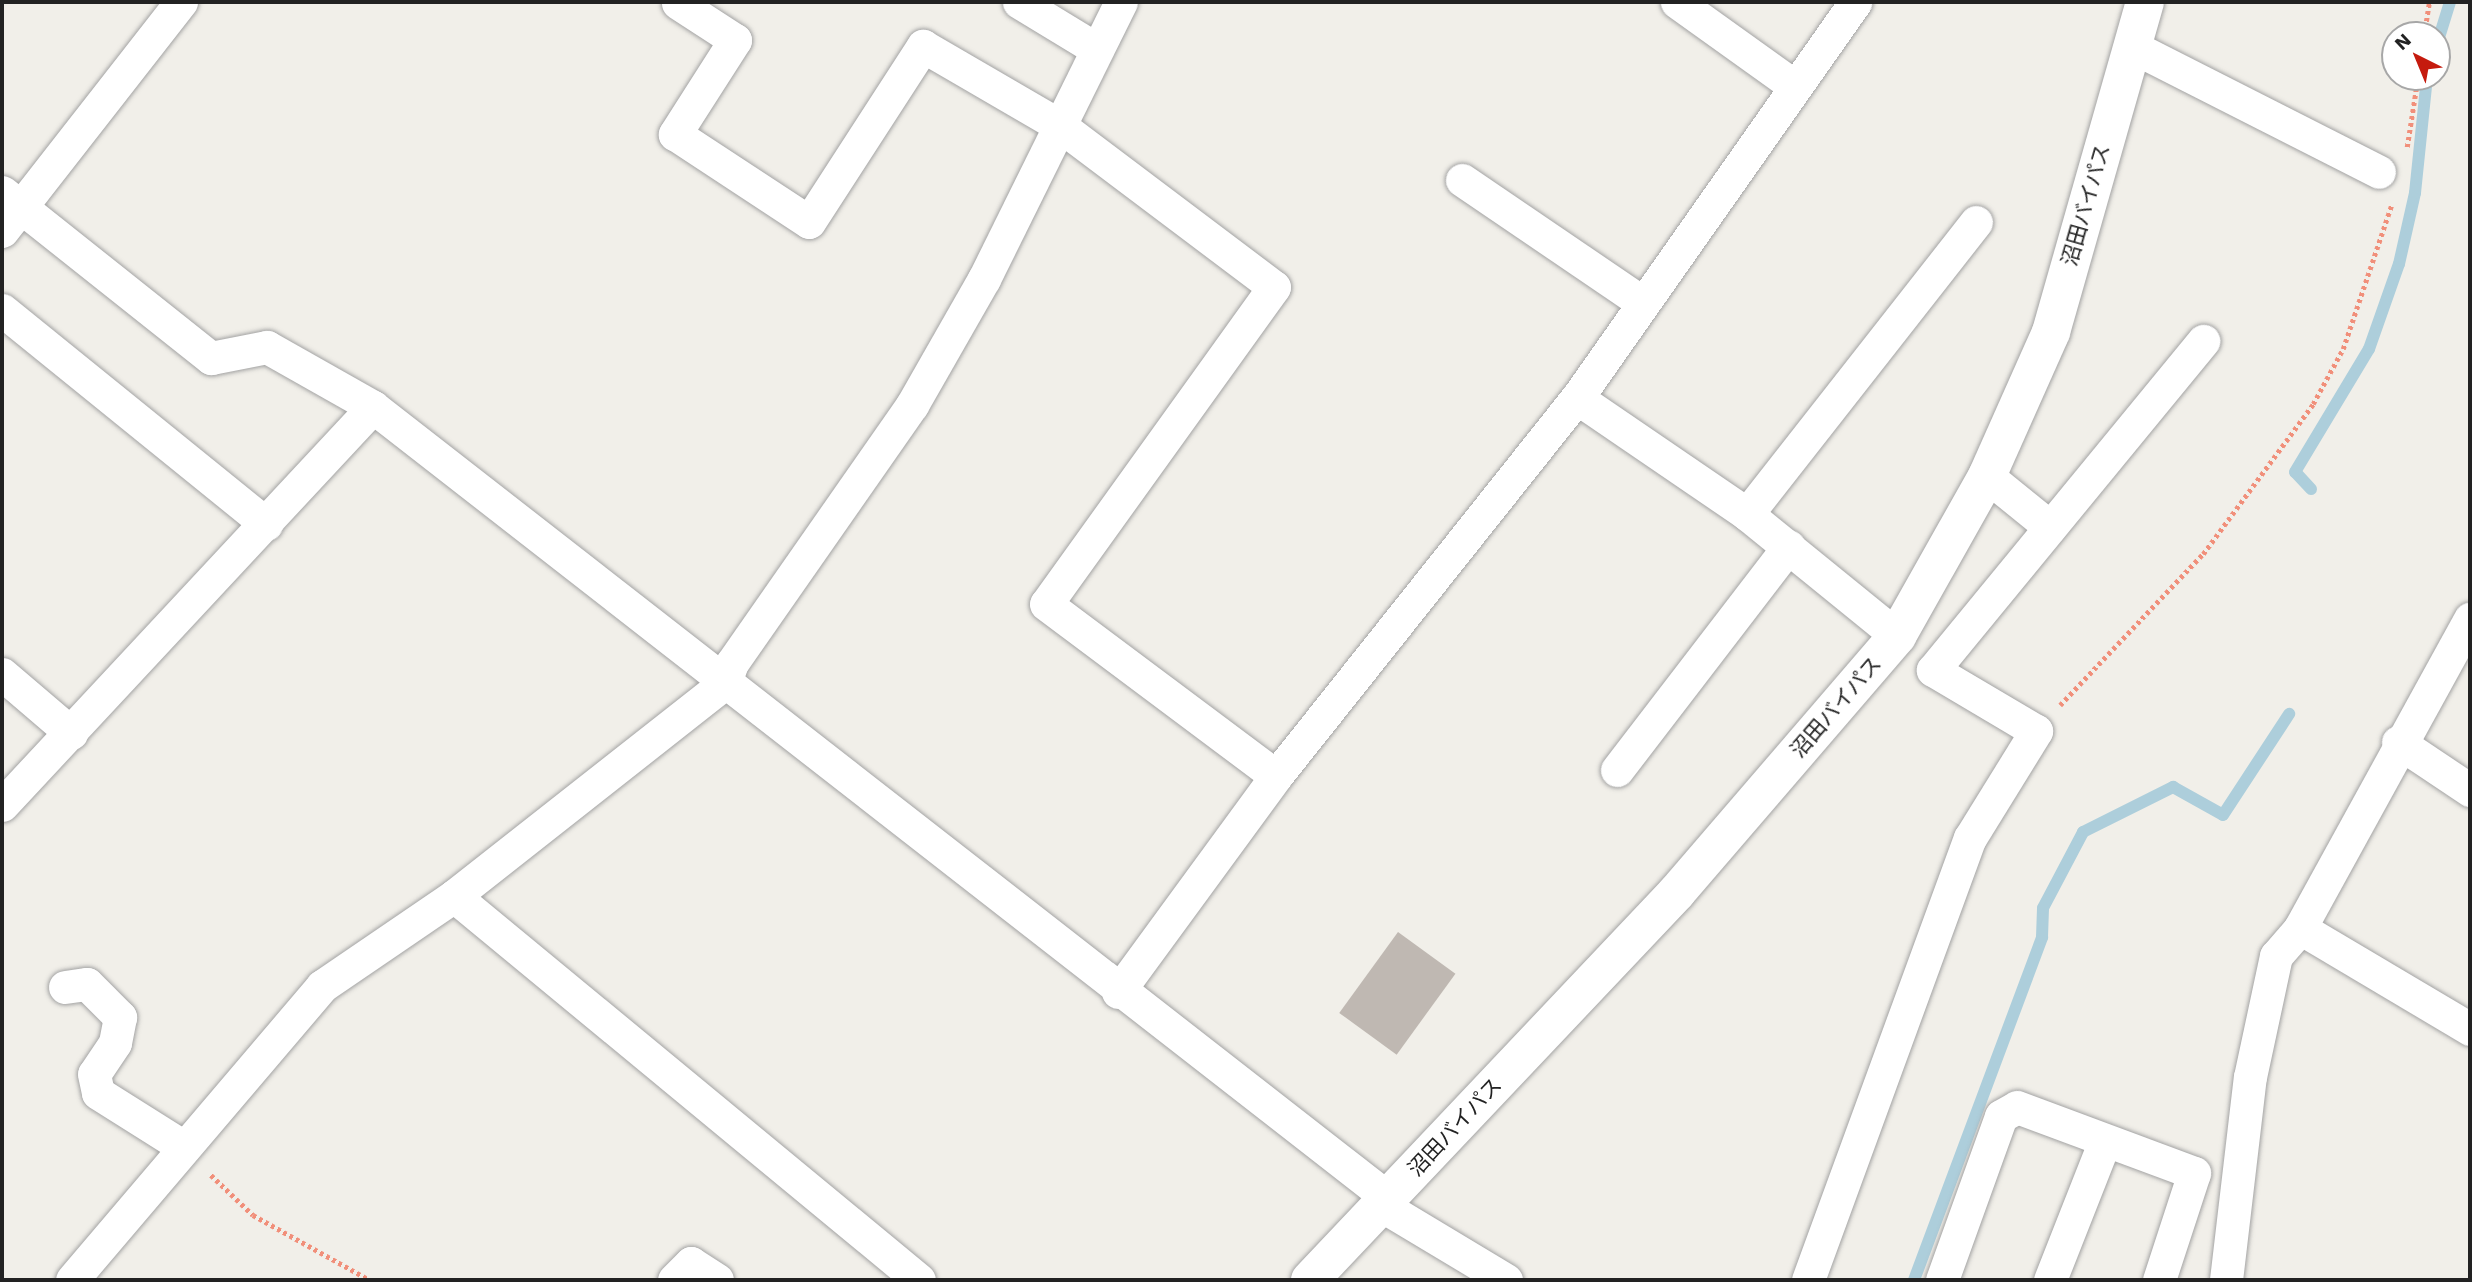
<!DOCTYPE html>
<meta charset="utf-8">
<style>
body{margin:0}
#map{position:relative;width:2472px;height:1282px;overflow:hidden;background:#f1efe9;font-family:"Work Sans","Noto Sans JP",sans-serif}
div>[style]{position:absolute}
.stream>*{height:12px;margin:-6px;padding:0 6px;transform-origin:6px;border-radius:6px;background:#adcedb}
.building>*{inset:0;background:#bfb8b2;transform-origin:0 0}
.path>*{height:4.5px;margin-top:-2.25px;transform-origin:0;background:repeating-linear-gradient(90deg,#f18f7a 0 3.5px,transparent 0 7px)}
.roads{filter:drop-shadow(0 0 2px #a3a3a3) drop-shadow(0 0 2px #a3a3a3)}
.minor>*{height:33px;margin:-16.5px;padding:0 16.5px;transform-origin:16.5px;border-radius:16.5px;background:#fff}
.tertiary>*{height:38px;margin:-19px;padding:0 19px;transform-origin:19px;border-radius:19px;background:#fff}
span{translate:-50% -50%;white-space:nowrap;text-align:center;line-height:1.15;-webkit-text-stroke:6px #fff;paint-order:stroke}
.street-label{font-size:21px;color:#222}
.frame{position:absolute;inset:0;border:4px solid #222;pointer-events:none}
.north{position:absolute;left:2381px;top:21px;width:70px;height:70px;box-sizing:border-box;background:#fff;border:2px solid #a7a7a7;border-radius:50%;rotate:317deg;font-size:19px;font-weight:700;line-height:28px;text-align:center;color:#222}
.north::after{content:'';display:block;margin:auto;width:24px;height:32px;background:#c51b0e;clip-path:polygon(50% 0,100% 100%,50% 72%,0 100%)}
</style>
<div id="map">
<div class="stream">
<div style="left:2437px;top:44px;width:44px;rotate:-72.8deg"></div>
<div style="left:2311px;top:489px;width:23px;rotate:-133deg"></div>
<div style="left:2295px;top:472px;width:144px;rotate:-59deg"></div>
<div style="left:2369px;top:349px;width:90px;rotate:-70.6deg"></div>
<div style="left:2399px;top:264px;width:73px;rotate:-77.3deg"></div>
<div style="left:2415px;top:193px;width:117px;rotate:-84.1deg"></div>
<div style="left:1914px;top:1280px;width:366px;rotate:-69.5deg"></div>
<div style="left:2042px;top:937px;width:29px;rotate:-88deg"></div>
<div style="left:2043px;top:908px;width:86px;rotate:-62.2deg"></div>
<div style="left:2083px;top:832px;width:101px;rotate:-26.6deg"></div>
<div style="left:2173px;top:787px;width:57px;rotate:29.2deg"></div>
<div style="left:2223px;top:815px;width:121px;rotate:-56.8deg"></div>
</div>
<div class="building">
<div style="left:1398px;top:932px;width:71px;height:100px;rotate:36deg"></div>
</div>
<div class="path">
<div style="left:2424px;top:35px;width:33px;rotate:-81deg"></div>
<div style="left:2407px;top:147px;width:71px;rotate:-81.1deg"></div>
<div style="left:2060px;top:705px;width:208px;rotate:-46.6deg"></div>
<div style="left:2203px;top:554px;width:186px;rotate:-53.7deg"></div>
<div style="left:2313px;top:404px;width:63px;rotate:-61.4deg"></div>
<div style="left:2343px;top:349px;width:151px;rotate:-71.4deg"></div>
<div style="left:211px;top:1175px;width:58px;rotate:43.6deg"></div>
<div style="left:253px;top:1215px;width:134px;rotate:29.1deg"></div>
</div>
<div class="roads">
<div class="minor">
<div style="left:1019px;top:2px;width:87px;rotate:31.3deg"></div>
<div style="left:1677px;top:2px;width:143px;rotate:35.6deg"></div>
<div style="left:678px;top:3px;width:68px;rotate:33deg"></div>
<div style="left:735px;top:40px;width:112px;rotate:122.6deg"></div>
<div style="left:675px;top:134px;width:160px;rotate:33.3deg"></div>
<div style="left:809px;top:222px;width:210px;rotate:-57.1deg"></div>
<div style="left:923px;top:46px;width:157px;rotate:30.2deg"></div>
<div style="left:1059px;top:125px;width:269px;rotate:37deg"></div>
<div style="left:1274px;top:287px;width:390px;rotate:125.7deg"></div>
<div style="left:1046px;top:604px;width:287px;rotate:36.8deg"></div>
<div style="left:2131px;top:46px;width:278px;rotate:26.9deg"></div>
<div style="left:1462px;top:180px;width:219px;rotate:34.2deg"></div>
<div style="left:2px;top:192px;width:267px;rotate:38.5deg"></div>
<div style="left:211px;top:358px;width:57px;rotate:-11.1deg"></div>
<div style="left:267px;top:347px;width:122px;rotate:29.5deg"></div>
<div style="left:373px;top:407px;width:1287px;rotate:37.93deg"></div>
<div style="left:2px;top:231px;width:291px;rotate:-52deg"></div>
<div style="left:2px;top:310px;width:340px;rotate:39deg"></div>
<div style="left:1577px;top:398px;width:206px;rotate:34.3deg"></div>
<div style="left:1747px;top:514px;width:193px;rotate:39.1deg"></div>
<div style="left:1987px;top:476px;width:81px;rotate:39deg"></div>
<div style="left:1747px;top:514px;width:371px;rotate:-51.9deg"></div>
<div style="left:2px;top:674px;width:91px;rotate:40.5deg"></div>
<div style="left:2398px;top:742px;width:87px;rotate:33.7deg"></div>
<div style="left:1617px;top:770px;width:282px;rotate:-52.5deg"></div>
<div style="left:2px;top:805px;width:544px;rotate:-47.01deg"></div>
<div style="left:454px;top:896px;width:603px;rotate:39.55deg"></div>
<div style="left:2300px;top:928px;width:198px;rotate:30.7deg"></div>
<div style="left:65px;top:987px;width:22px;rotate:-8deg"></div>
<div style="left:87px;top:984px;width:47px;rotate:45deg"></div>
<div style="left:120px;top:1017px;width:26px;rotate:101deg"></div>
<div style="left:115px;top:1043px;width:37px;rotate:124deg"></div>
<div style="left:94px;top:1074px;width:19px;rotate:78deg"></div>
<div style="left:98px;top:1093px;width:99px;rotate:32.2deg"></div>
<div style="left:1118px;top:992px;width:268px;rotate:-53.8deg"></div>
<div style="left:1276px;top:776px;width:483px;rotate:-51.5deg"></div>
<div style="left:1577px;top:398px;width:484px;rotate:-54.9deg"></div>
<div style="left:1381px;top:1205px;width:146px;rotate:31deg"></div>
<div style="left:72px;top:1280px;width:386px;rotate:-49.6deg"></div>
<div style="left:322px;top:986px;width:160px;rotate:-34.3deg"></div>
<div style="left:454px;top:896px;width:345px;rotate:-38.2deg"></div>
<div style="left:725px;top:683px;width:21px;rotate:-71deg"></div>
<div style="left:732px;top:663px;width:315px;rotate:-55.1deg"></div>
<div style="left:912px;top:405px;width:145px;rotate:-60.3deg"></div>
<div style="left:984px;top:279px;width:309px;rotate:-63.7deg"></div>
<div style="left:674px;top:1280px;width:24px;rotate:-45deg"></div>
<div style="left:691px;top:1263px;width:31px;rotate:33deg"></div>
<div style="left:1808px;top:1280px;width:471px;rotate:-69.9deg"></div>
<div style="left:1970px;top:838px;width:126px;rotate:-58.3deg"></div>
<div style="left:2036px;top:731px;width:120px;rotate:-149.4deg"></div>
<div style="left:1933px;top:670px;width:426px;rotate:-50.6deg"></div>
<div style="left:1942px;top:1280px;width:174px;rotate:-70.2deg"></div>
<div style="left:2001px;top:1116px;width:18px;rotate:-29deg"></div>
<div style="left:2017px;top:1107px;width:189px;rotate:20.4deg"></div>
<div style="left:2194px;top:1173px;width:113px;rotate:108.1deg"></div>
<div style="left:2050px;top:1280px;width:147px;rotate:-68.5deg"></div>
<div style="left:2226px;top:1280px;width:204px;rotate:-83.3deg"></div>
<div style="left:2250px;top:1077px;width:124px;rotate:-77.9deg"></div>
<div style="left:2276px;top:956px;width:37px;rotate:-49deg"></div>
<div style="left:2300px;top:928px;width:353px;rotate:-61.2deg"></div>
</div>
<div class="tertiary">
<div style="left:1310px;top:1280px;width:534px;rotate:-46.59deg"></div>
<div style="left:1677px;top:892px;width:338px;rotate:-49.3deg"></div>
<div style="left:1897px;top:636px;width:184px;rotate:-60.6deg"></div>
<div style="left:1987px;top:476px;width:158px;rotate:-66deg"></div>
<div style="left:2051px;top:332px;width:343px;rotate:-74.1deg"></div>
</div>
</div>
<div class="street-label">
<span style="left:2086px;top:205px;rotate:-74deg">沼田バイパス</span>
<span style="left:1836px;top:707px;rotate:-49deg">沼田バイパス</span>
<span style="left:1455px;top:1127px;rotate:-47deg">沼田バイパス</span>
</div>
<div class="frame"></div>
<div class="north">N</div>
</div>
